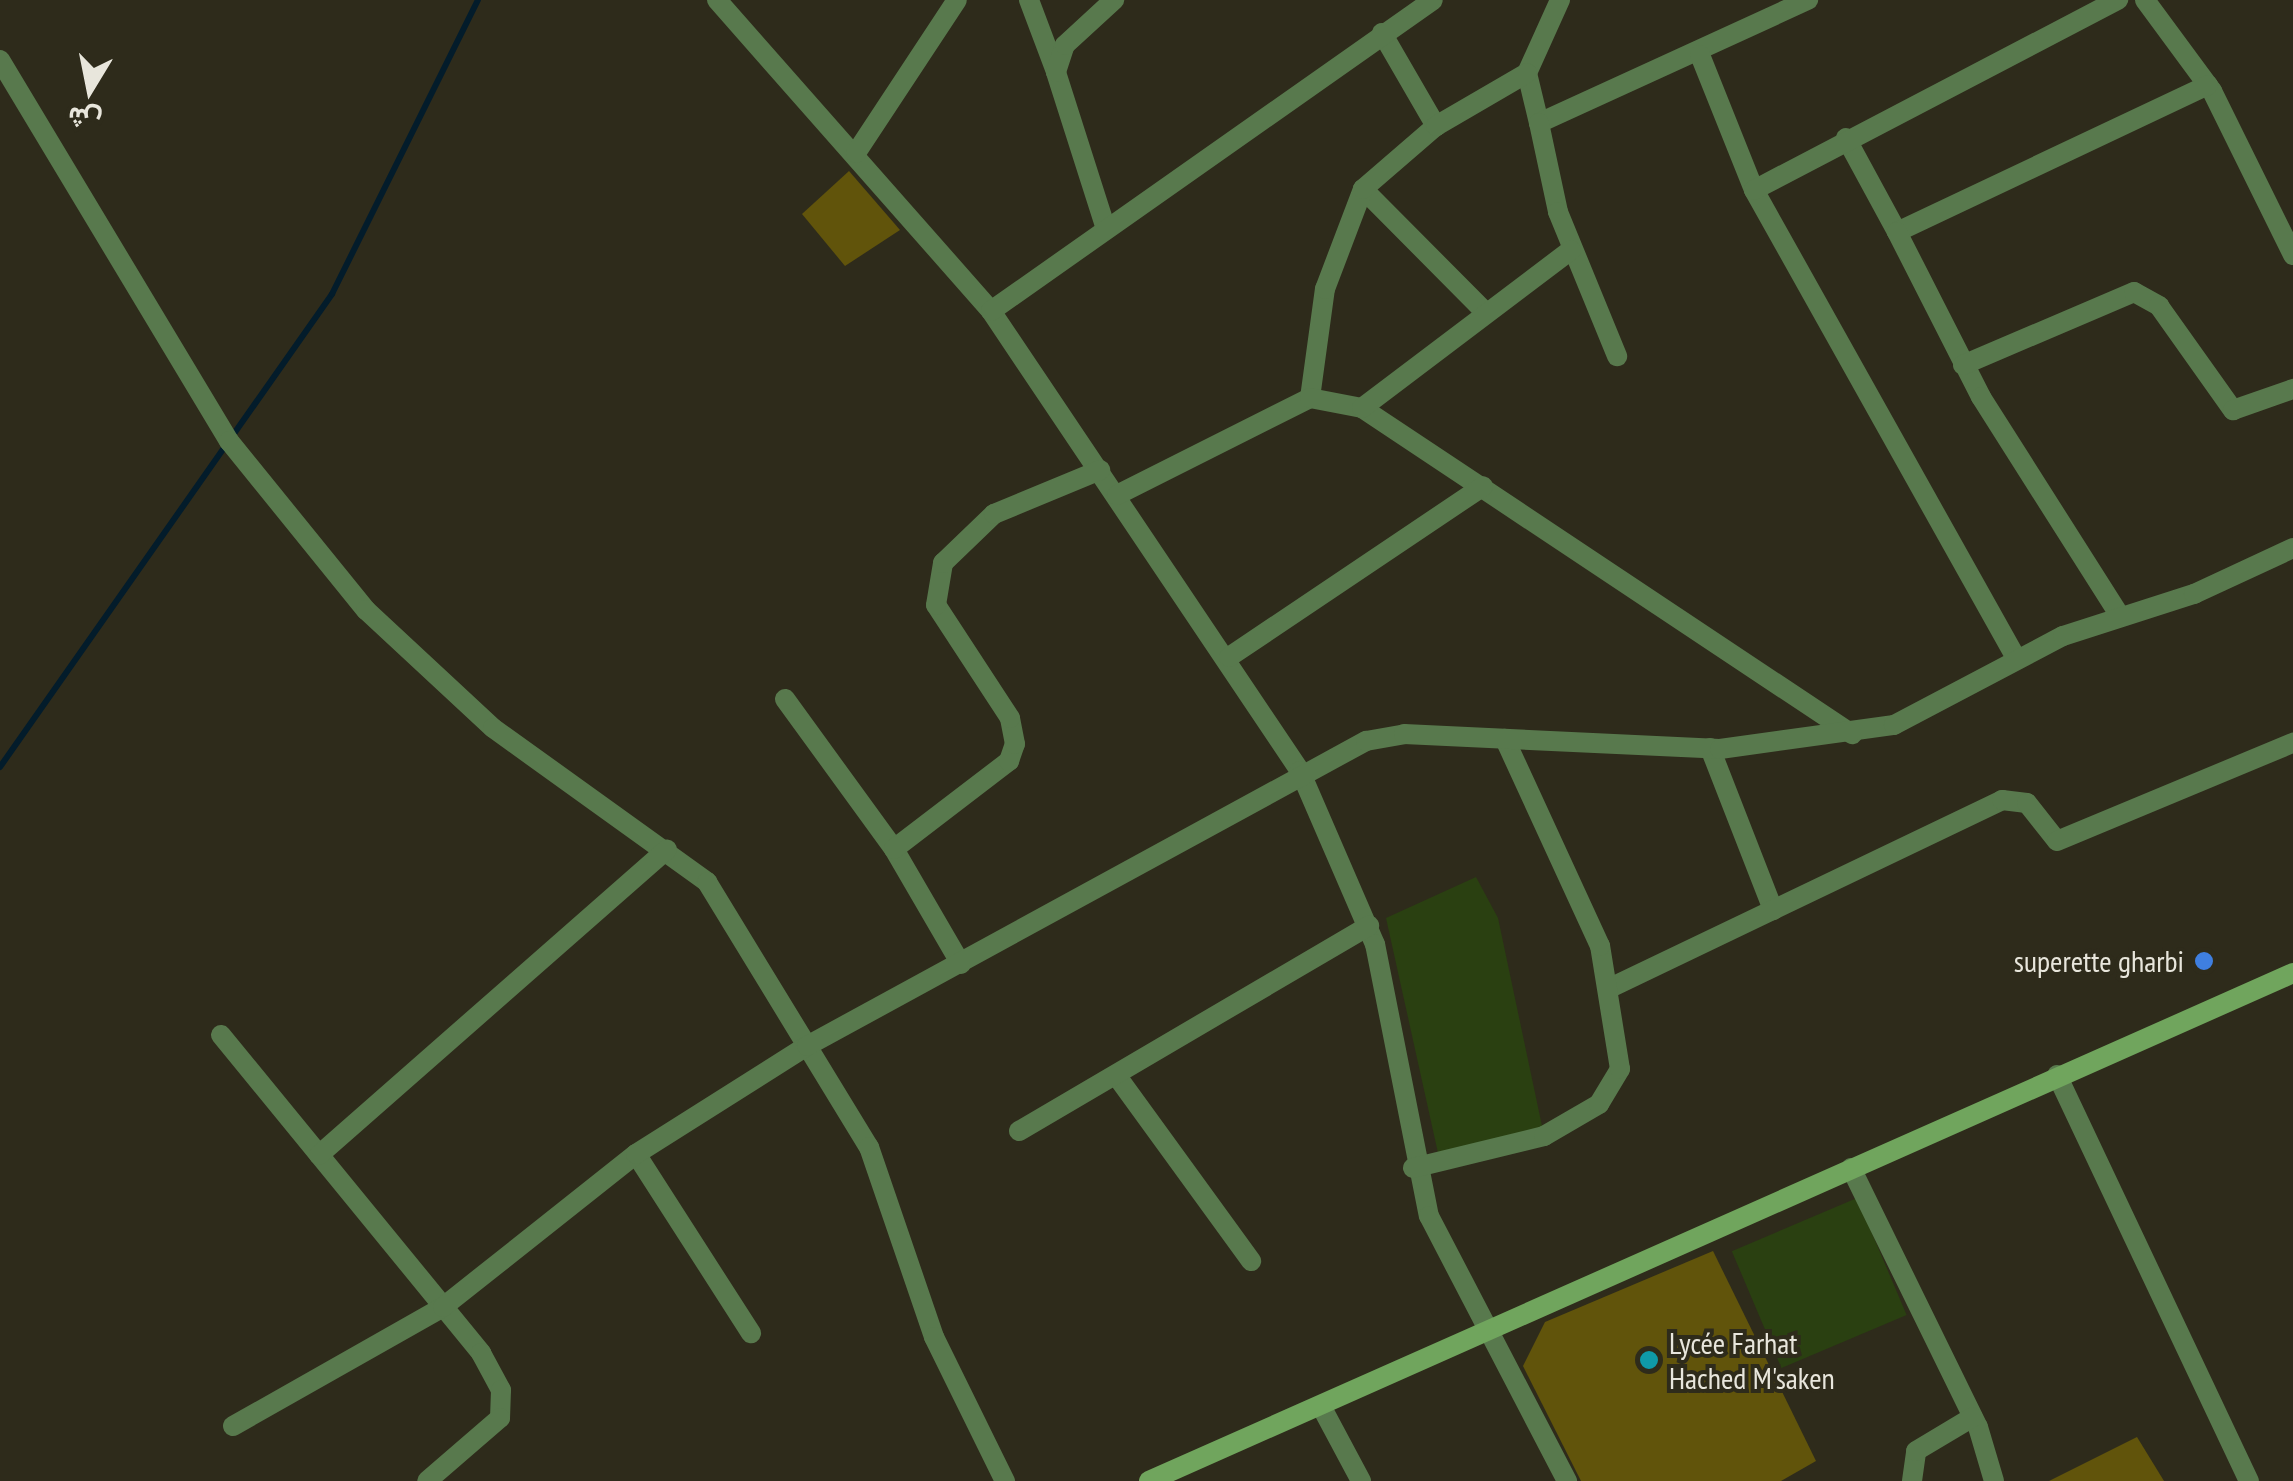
<!DOCTYPE html>
<meta charset="utf-8">
<style>
body{margin:0}
#map{position:relative;width:2293px;height:1481px;overflow:hidden;background:#2e2b1b;font-family:"PT Sans Narrow",Vazirmatn,sans-serif}
div>[style]{position:absolute}
.green>*{inset:0;background:#2a4011;transform-origin:0 0}
.stream>*{height:6px;margin:-3px;padding:0 3px;transform-origin:3px;border-radius:3px;background:#031c2b}
.building>*{inset:0;background:#61540b}
.street>*{height:20px;margin:-10px;padding:0 10px;transform-origin:10px;border-radius:10px;background:#58794d}
.secondary>*{height:20px;margin:-10px;padding:0 10px;transform-origin:10px;border-radius:10px;background:#70a55d}
.dots>*{width:28px;height:28px;translate:-50% -50%;box-sizing:border-box;border:5px solid #2e2b1b;border-radius:50%}
span{translate:-50% -50%;white-space:nowrap;text-align:center;line-height:1.15;-webkit-text-stroke:8px #2e2b1b;paint-order:stroke}
.poi-label{font-size:30px;color:#e8e6dc}
.right{translate:-100% -50%;text-align:right}
.left{translate:0 -50%;text-align:left}
.north{position:absolute;left:40px;top:40px;width:100px;height:100px;-webkit-text-stroke:8px #2e2b1b;paint-order:stroke;rotate:190deg;font-size:28px;font-weight:700;line-height:40px;text-align:center;color:#e8e6dc}
.north::after{content:'';display:block;margin:auto;width:35px;height:45px;background:#e8e6dc;clip-path:polygon(50% 0,100% 100%,50% 72%,0 100%)}
</style>
<div id="map">
<div class="green">
<div style="clip-path:polygon(1476px 877px,1498px 918px,1542px 1126px,1484px 1148px,1438px 1153px,1386px 918px)"></div>
<div style="left:1857px;top:1198px;width:127px;height:136px;rotate:67deg"></div>
</div>
<div class="stream">
<div style="left:0;top:767px;width:578px;rotate:-54.93deg"></div>
<div style="left:332px;top:294px;width:328px;rotate:-63.6deg"></div>
</div>
<div class="building">
<div style="clip-path:polygon(849px 171px,900px 230px,845px 266px,802px 214px)"></div>
<div style="clip-path:polygon(1713px 1251px,1816px 1461px,1781px 1481px,1581px 1481px,1523px 1366px,1545px 1322px)"></div>
<div style="clip-path:polygon(2137px 1437px,2164px 1481px,2049px 1481px)"></div>
</div>
<div class="street">
<div style="left:717px;top:0;width:414px;rotate:48.6deg"></div>
<div style="left:991px;top:311px;width:554px;rotate:56.11deg"></div>
<div style="left:1300px;top:771px;width:189px;rotate:66.6deg"></div>
<div style="left:1375px;top:944px;width:277px;rotate:78.8deg"></div>
<div style="left:1429px;top:1216px;width:299px;rotate:62.5deg"></div>
<div style="left:1029px;top:0;width:77px;rotate:69.4deg"></div>
<div style="left:1560px;top:0;width:80px;rotate:114.3deg"></div>
<div style="left:1527px;top:73px;width:51px;rotate:76.5deg"></div>
<div style="left:1539px;top:123px;width:296px;rotate:-24.6deg"></div>
<div style="left:2145px;top:0;width:113px;rotate:53.6deg"></div>
<div style="left:2212px;top:91px;width:183px;rotate:63.7deg"></div>
<div style="left:1382px;top:33px;width:108px;rotate:59.9deg"></div>
<div style="left:1700px;top:55px;width:145px;rotate:68.2deg"></div>
<div style="left:1754px;top:190px;width:536px;rotate:60.76deg"></div>
<div style="left:0;top:60px;width:445px;rotate:59deg"></div>
<div style="left:229px;top:441px;width:218px;rotate:51deg"></div>
<div style="left:366px;top:610px;width:173px;rotate:42.9deg"></div>
<div style="left:493px;top:728px;width:264px;rotate:35.7deg"></div>
<div style="left:707px;top:882px;width:311px;rotate:58.6deg"></div>
<div style="left:869px;top:1147px;width:201px;rotate:71.1deg"></div>
<div style="left:934px;top:1337px;width:161px;rotate:63.8deg"></div>
<div style="left:1539px;top:123px;width:91px;rotate:77.9deg"></div>
<div style="left:1558px;top:212px;width:156px;rotate:67.7deg"></div>
<div style="left:1846px;top:138px;width:107px;rotate:61.5deg"></div>
<div style="left:1897px;top:232px;width:344px;rotate:-25.3deg"></div>
<div style="left:856px;top:153px;width:183px;rotate:-56.6deg"></div>
<div style="left:1363px;top:189px;width:170px;rotate:45.2deg"></div>
<div style="left:1754px;top:190px;width:411px;rotate:-27.6deg"></div>
<div style="left:1106px;top:229px;width:165px;rotate:-107.7deg"></div>
<div style="left:1056px;top:72px;width:28px;rotate:-72deg"></div>
<div style="left:1065px;top:45px;width:67px;rotate:-42.6deg"></div>
<div style="left:1897px;top:232px;width:185px;rotate:63deg"></div>
<div style="left:1981px;top:397px;width:256px;rotate:57.6deg"></div>
<div style="left:991px;top:311px;width:540px;rotate:-35.13deg"></div>
<div style="left:1963px;top:365px;width:186px;rotate:-23.1deg"></div>
<div style="left:2134px;top:292px;width:29px;rotate:29deg"></div>
<div style="left:2159px;top:306px;width:128px;rotate:54.6deg"></div>
<div style="left:2233px;top:410px;width:64px;rotate:-19.3deg"></div>
<div style="left:1310px;top:398px;width:110px;rotate:-82.2deg"></div>
<div style="left:1325px;top:289px;width:107px;rotate:-69.2deg"></div>
<div style="left:1363px;top:189px;width:96px;rotate:-40.8deg"></div>
<div style="left:1436px;top:126px;width:105px;rotate:-30.2deg"></div>
<div style="left:1362px;top:408px;width:589px;rotate:33.64deg"></div>
<div style="left:1117px;top:495px;width:216px;rotate:-26.7deg"></div>
<div style="left:1310px;top:398px;width:53px;rotate:10.9deg"></div>
<div style="left:1362px;top:408px;width:262px;rotate:-37.1deg"></div>
<div style="left:1229px;top:657px;width:306px;rotate:-33.9deg"></div>
<div style="left:785px;top:699px;width:185px;rotate:54deg"></div>
<div style="left:894px;top:849px;width:133px;rotate:59.8deg"></div>
<div style="left:1710px;top:748px;width:174px;rotate:68.7deg"></div>
<div style="left:894px;top:849px;width:145px;rotate:-37.4deg"></div>
<div style="left:1009px;top:761px;width:18px;rotate:-71deg"></div>
<div style="left:1015px;top:744px;width:26px;rotate:-101deg"></div>
<div style="left:1010px;top:718px;width:135px;rotate:-123.2deg"></div>
<div style="left:936px;top:605px;width:43px;rotate:-80.5deg"></div>
<div style="left:943px;top:563px;width:71px;rotate:-43.9deg"></div>
<div style="left:994px;top:514px;width:115px;rotate:-22.5deg"></div>
<div style="left:1612px;top:987px;width:433px;rotate:-25.6deg"></div>
<div style="left:2002px;top:800px;width:25px;rotate:7deg"></div>
<div style="left:2027px;top:803px;width:48px;rotate:51.7deg"></div>
<div style="left:2057px;top:841px;width:256px;rotate:-22.6deg"></div>
<div style="left:221px;top:1035px;width:411px;rotate:50.7deg"></div>
<div style="left:481px;top:1353px;width:42px;rotate:61.6deg"></div>
<div style="left:501px;top:1390px;width:28px;rotate:92deg"></div>
<div style="left:500px;top:1418px;width:96px;rotate:139.2deg"></div>
<div style="left:1116px;top:1075px;width:230px;rotate:54deg"></div>
<div style="left:2057px;top:1075px;width:449px;rotate:64.7deg"></div>
<div style="left:1019px;top:1131px;width:406px;rotate:-30.4deg"></div>
<div style="left:636px;top:1154px;width:213px;rotate:57.3deg"></div>
<div style="left:319px;top:1155px;width:463px;rotate:-41.3deg"></div>
<div style="left:1413px;top:1168px;width:135px;rotate:-13.7deg"></div>
<div style="left:1544px;top:1136px;width:64px;rotate:-30.2deg"></div>
<div style="left:1599px;top:1104px;width:41px;rotate:-59deg"></div>
<div style="left:1620px;top:1069px;width:125px;rotate:-99.2deg"></div>
<div style="left:1600px;top:946px;width:228px;rotate:-114.7deg"></div>
<div style="left:1851px;top:1168px;width:288px;rotate:63.9deg"></div>
<div style="left:1978px;top:1427px;width:56px;rotate:73.5deg"></div>
<div style="left:1321px;top:1406px;width:85px;rotate:61.9deg"></div>
<div style="left:233px;top:1426px;width:241px;rotate:-29.5deg"></div>
<div style="left:443px;top:1307px;width:246px;rotate:-38.4deg"></div>
<div style="left:636px;top:1154px;width:202px;rotate:-32.3deg"></div>
<div style="left:807px;top:1046px;width:637px;rotate:-28.62deg"></div>
<div style="left:1366px;top:741px;width:39px;rotate:-10deg"></div>
<div style="left:1404px;top:734px;width:316px;rotate:2.7deg"></div>
<div style="left:1720px;top:749px;width:176px;rotate:-7.9deg"></div>
<div style="left:1894px;top:725px;width:191px;rotate:-27.8deg"></div>
<div style="left:2063px;top:636px;width:138px;rotate:-17.8deg"></div>
<div style="left:2194px;top:594px;width:109px;rotate:-24.9deg"></div>
<div style="left:1912px;top:1481px;width:30px;rotate:-82deg"></div>
<div style="left:1916px;top:1451px;width:66px;rotate:-30.8deg"></div>
</div>
<div class="secondary">
<div style="left:1149px;top:1481px;width:1252px;rotate:-23.94deg"></div>
</div>
<div class="dots">
<div style="left:2204px;top:961px;background:#3f7fe0"></div>
<div style="left:1649px;top:1360px;background:#0f9aa8"></div>
</div>
<div class="poi-label">
<span class="right" style="left:2184px;top:961px">superette gharbi</span>
<span class="left" style="left:1669px;top:1360px">Lycée Farhat<br>Hached M'saken</span>
</div>
<div class="north">ش</div>
</div>
